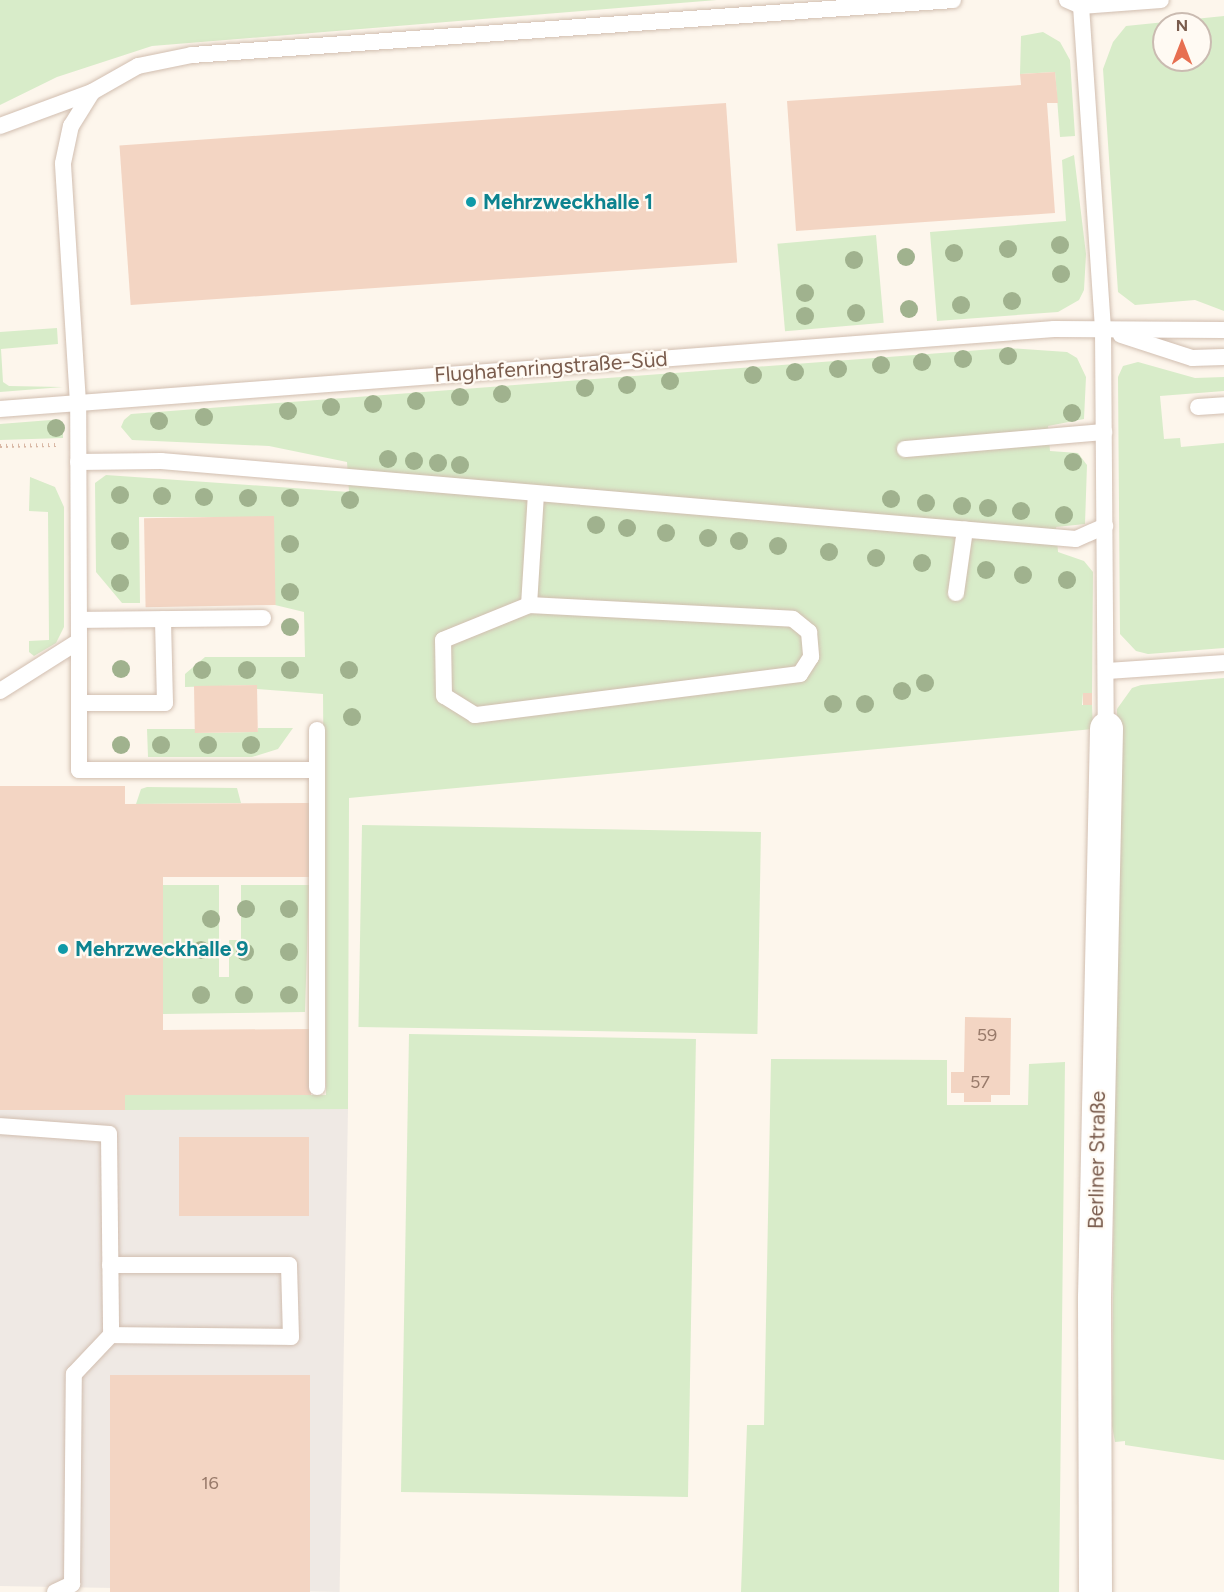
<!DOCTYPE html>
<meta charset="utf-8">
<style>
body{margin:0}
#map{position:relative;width:1224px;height:1592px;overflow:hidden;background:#fdf6ec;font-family:Figtree,sans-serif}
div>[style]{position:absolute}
.industrial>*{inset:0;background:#efe9e4;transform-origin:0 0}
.green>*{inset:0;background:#d8ecc9;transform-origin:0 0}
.building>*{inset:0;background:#f3d5c3;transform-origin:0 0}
.path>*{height:4px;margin-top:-2px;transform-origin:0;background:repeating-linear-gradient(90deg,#d9b8a5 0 1.5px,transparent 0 6px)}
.roads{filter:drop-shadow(0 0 2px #d1beb0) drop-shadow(0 0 2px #d1beb0)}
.service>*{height:16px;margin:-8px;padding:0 8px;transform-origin:8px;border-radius:8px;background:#fff}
.minor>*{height:33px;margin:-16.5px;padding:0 16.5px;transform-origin:16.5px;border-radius:16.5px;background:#fff}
.trees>*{width:18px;height:18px;margin:-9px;border-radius:50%;background:#a0b28e}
.dots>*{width:16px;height:16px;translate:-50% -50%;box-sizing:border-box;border:3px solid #fffaf3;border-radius:50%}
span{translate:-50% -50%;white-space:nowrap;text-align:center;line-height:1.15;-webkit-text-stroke:4.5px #fffaf3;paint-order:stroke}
.number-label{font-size:18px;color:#987a6a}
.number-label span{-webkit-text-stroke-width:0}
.culture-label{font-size:21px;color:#0d838f;font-weight:700}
.left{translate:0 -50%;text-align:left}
.street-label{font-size:21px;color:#7a5c4d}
.north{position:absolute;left:1152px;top:12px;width:60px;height:60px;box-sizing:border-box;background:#fffaf3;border:2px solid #cabbb1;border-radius:50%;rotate:0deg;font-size:16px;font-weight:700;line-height:24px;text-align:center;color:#7a5c4d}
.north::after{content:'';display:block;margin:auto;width:21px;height:27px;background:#e76f51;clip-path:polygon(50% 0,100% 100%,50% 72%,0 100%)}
</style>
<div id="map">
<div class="industrial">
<div style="left:348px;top:1109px;width:483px;height:348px;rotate:91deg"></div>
</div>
<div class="green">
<div style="clip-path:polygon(0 0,717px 0,152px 46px,57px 77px,0 105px)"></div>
<div style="clip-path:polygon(evenodd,1224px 16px,1224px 311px,1195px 300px,1135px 305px,1118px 292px,1103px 69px,1113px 42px,1126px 26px,1224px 16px,1164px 24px,1200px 24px,1200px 60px,1164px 60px,1164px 24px)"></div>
<div style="clip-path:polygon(1043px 32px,1060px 42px,1070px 60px,1075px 136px,1060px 137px,1055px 72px,1020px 74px,1021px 36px)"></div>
<div style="clip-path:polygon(1074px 155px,1086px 254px,1084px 290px,1079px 300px,1058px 312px,937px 321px,930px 232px,1066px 221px,1062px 160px)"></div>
<div style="left:876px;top:235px;width:88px;height:99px;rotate:85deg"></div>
<div style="clip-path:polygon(57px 328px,58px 344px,1px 349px,3px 382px,9px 386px,63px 387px,0 392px,0 332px)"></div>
<div style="clip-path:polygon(1007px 348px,1067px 352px,1077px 358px,1086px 377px,1084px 419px,1048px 426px,1050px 451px,1078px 453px,1087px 465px,1085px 524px,1056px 527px,1058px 552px,1084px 561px,1093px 572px,1092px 693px,1083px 693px,1082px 705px,1092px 705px,1093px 729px,349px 798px,348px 1109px,125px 1110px,125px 1095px,326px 1095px,323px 694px,257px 689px,257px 685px,185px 687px,185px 674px,205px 657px,305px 657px,304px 612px,275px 605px,273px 517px,139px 517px,140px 603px,122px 603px,96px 572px,95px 483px,106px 475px,349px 492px,347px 462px,269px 446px,132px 440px,121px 427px,124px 420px,131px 414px)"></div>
<div style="clip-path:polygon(1138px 362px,1195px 378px,1224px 377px,1224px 391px,1160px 396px,1164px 439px,1180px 438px,1181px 447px,1224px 443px,1224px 648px,1148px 654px,1136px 651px,1120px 634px,1118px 377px,1123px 366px)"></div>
<div style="clip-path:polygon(51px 420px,63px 427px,63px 438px,0 440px,0 424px)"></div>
<div style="clip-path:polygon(30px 477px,55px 487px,64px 507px,64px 627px,56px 643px,34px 656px,29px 652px,29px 641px,49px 640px,48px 512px,29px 511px)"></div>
<div style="clip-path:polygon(1224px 678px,1224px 1460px,1125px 1445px,1125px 1441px,1115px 1442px,1112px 1426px,1117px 709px,1132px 688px,1141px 685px)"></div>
<div style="clip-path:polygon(258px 728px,293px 728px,278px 749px,252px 757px,148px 757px,147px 729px,195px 729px,195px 733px,257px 732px)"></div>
<div style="clip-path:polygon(147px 787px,237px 788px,241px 803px,136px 804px,141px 789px)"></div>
<div style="left:362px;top:825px;width:399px;height:202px;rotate:1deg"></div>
<div style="clip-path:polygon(163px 885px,219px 885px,219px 977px,229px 977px,229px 940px,241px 940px,241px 885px,309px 885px,305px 1012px,163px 1014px)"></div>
<div style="left:409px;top:1034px;width:287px;height:458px;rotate:1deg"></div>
<div style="clip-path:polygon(771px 1059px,947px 1060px,947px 1105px,1028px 1105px,1029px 1064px,1065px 1062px,1059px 1592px,741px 1592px,747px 1425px,764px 1425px)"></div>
</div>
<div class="building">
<div style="clip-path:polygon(1055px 72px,1058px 103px,1047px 103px,1055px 213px,796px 231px,787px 101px,1021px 85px,1020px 74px)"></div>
<div style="left:726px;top:103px;width:160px;height:608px;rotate:86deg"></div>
<div style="left:274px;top:516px;width:89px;height:130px;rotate:89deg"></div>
<div style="left:257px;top:685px;width:47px;height:63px;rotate:89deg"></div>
<div style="left:1083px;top:693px;width:9px;height:12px"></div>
<div style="clip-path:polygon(0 786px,125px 786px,125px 804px,309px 803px,309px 877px,163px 877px,163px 1030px,311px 1029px,311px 1095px,125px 1095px,125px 1110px,0 1110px)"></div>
<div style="clip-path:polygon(965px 1017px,1011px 1018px,1010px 1095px,991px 1095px,991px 1102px,964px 1102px,964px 1093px,951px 1093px,951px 1072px,964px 1072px)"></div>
<div style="left:179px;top:1137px;width:130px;height:79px"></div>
<div style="left:110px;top:1375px;width:200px;height:217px"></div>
</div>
<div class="path">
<div style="left:0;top:446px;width:56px;rotate:-1deg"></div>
</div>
<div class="roads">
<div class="service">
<div style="left:1067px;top:0;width:15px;rotate:23deg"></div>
<div style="left:1081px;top:6px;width:80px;rotate:-4.3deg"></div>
<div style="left:1081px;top:6px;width:325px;rotate:86.1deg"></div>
<div style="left:1103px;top:330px;width:398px;rotate:89.6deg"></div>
<div style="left:0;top:126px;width:98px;rotate:-20.3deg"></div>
<div style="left:1121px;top:335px;width:75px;rotate:17.9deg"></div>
<div style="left:1192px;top:358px;width:32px;rotate:-2deg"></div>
<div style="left:1198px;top:407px;width:26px;rotate:-4deg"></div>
<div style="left:0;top:409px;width:1057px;rotate:-4.34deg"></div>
<div style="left:1054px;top:329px;width:170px;rotate:0.3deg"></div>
<div style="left:905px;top:449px;width:200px;rotate:-4.9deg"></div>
<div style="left:78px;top:462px;width:83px;rotate:-0.7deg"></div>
<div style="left:161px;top:461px;width:918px;rotate:4.87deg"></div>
<div style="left:1076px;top:539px;width:32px;rotate:-24deg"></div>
<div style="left:956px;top:593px;width:64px;rotate:-81.9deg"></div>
<div style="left:529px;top:605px;width:264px;rotate:3deg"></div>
<div style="left:793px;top:619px;width:21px;rotate:39deg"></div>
<div style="left:809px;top:632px;width:25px;rotate:85deg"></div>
<div style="left:811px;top:657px;width:20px;rotate:123deg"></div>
<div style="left:800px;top:674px;width:328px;rotate:172.8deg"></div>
<div style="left:475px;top:715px;width:36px;rotate:-148deg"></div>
<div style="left:444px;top:696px;width:56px;rotate:-91deg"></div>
<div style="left:443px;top:640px;width:93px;rotate:-22.1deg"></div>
<div style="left:529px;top:605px;width:110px;rotate:-86.4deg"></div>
<div style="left:79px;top:620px;width:184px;rotate:-0.6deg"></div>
<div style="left:79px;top:641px;width:129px;rotate:90deg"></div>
<div style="left:79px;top:770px;width:238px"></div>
<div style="left:1108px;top:671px;width:116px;rotate:-3.9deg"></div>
<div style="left:0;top:691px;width:93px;rotate:-32.3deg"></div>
<div style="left:79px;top:641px;width:238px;rotate:-90.2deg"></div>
<div style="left:78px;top:403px;width:240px;rotate:-93.6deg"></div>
<div style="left:63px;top:163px;width:38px;rotate:-78deg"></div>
<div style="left:71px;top:126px;width:40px;rotate:-58deg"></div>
<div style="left:92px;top:92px;width:53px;rotate:-29.5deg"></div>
<div style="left:138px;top:66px;width:55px;rotate:-11.5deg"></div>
<div style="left:192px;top:55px;width:763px;rotate:-4.13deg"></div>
<div style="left:79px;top:703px;width:86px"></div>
<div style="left:165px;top:703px;width:84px;rotate:-91.4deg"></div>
<div style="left:317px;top:730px;width:357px;rotate:90deg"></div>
<div style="left:0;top:1126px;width:109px;rotate:4.2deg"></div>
<div style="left:109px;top:1134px;width:201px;rotate:89.4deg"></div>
<div style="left:111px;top:1335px;width:180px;rotate:0.6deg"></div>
<div style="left:291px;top:1337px;width:72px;rotate:-91.6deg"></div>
<div style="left:289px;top:1265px;width:179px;rotate:180deg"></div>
<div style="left:55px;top:1592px;width:19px;rotate:-25deg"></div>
<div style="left:72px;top:1584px;width:210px;rotate:-89.5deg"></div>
<div style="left:74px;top:1374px;width:54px;rotate:-46.5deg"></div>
</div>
<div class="minor">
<div style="left:1095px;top:1592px;width:295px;rotate:-90.2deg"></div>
<div style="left:1094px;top:1297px;width:569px;rotate:-88.79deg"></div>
</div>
</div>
<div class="trees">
<div style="left:1060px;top:245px"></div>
<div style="left:1008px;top:249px"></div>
<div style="left:954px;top:253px"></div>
<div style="left:906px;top:257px"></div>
<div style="left:854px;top:260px"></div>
<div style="left:1061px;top:274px"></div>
<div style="left:805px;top:293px"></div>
<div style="left:1012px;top:301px"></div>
<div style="left:961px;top:305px"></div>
<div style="left:909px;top:309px"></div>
<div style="left:856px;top:313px"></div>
<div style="left:805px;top:316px"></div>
<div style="left:1008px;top:356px"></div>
<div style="left:963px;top:359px"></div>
<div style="left:922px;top:362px"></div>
<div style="left:881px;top:365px"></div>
<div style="left:838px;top:369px"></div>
<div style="left:795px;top:372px"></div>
<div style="left:753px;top:375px"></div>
<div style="left:670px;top:381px"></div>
<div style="left:627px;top:385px"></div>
<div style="left:585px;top:388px"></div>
<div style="left:502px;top:394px"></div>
<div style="left:460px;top:397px"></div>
<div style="left:416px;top:401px"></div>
<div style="left:373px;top:404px"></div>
<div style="left:331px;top:407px"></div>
<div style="left:288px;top:411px"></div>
<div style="left:1072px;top:413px"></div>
<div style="left:204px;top:417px"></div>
<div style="left:159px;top:421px"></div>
<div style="left:56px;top:428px"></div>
<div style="left:388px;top:459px"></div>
<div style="left:414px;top:461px"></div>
<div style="left:1073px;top:462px"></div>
<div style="left:438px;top:463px"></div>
<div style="left:460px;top:465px"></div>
<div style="left:120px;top:495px"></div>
<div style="left:162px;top:496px"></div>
<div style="left:204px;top:497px"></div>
<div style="left:248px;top:498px"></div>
<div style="left:290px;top:498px"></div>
<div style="left:891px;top:499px"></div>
<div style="left:350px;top:500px"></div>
<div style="left:926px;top:503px"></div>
<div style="left:962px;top:506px"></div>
<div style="left:988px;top:508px"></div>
<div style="left:1021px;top:511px"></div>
<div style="left:1064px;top:515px"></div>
<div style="left:596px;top:525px"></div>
<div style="left:627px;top:528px"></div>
<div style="left:666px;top:533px"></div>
<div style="left:708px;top:538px"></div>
<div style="left:120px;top:541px"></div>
<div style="left:739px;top:541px"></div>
<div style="left:290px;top:544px"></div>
<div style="left:778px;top:546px"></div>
<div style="left:829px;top:552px"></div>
<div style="left:876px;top:558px"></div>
<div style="left:922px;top:563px"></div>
<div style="left:986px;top:570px"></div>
<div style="left:1023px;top:575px"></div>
<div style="left:1067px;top:580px"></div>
<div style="left:120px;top:583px"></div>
<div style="left:290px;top:592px"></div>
<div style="left:290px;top:627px"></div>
<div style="left:121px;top:669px"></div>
<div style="left:202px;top:670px"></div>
<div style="left:247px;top:670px"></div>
<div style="left:290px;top:670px"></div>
<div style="left:349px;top:670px"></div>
<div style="left:925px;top:683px"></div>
<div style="left:902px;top:691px"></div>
<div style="left:833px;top:704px"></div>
<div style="left:865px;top:704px"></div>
<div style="left:352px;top:717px"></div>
<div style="left:121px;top:745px"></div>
<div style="left:161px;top:745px"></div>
<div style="left:208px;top:745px"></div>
<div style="left:251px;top:745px"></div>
<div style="left:246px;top:909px"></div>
<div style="left:289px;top:909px"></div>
<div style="left:211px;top:919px"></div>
<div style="left:201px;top:950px"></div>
<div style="left:245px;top:952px"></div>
<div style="left:289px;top:952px"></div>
<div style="left:201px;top:995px"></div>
<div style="left:244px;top:995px"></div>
<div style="left:289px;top:995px"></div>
</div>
<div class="dots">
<div style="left:471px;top:202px;background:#0f9aa8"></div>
<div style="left:63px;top:949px;background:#0f9aa8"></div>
</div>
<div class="number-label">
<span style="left:987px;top:1035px">59</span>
<span style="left:980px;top:1082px">57</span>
<span style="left:210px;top:1483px">16</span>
</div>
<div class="culture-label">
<span class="left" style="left:483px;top:202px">Mehrzweckhalle 1</span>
<span class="left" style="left:75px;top:949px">Mehrzweckhalle 9</span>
</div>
<div class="street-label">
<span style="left:551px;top:367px;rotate:-4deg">Flughafenringstraße-Süd</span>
<span style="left:1097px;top:1160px;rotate:-89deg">Berliner Straße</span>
</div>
<div class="north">N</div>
</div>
